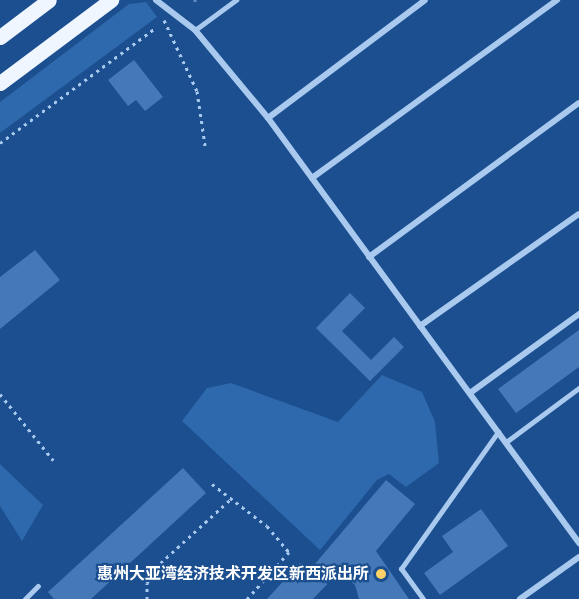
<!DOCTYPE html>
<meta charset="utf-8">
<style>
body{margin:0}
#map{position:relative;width:579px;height:599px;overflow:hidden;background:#1b4f8f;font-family:Arial,"Noto Sans SC",sans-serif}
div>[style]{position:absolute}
.green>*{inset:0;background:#2e69ad}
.building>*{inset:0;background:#4478b7}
.path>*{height:3px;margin-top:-1.5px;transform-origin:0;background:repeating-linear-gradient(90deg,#a9c9ee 0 3px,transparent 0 7.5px)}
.service>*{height:4.5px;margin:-2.25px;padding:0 2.25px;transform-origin:2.25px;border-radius:2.25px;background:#a9c9ee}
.minor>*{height:6px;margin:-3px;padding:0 3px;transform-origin:3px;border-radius:3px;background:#a9c9ee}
.primary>*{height:15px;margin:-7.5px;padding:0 7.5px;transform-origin:7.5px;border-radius:7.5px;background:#f0f6ff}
.dots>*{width:16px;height:16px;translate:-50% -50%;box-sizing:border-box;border:3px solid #1b4f8f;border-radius:50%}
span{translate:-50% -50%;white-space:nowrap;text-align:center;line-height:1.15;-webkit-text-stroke:4.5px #1b4f8f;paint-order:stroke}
.poi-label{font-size:16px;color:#fff;font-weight:700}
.right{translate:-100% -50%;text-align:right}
</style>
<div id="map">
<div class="green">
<div style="clip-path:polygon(146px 2px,157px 17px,0 133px,0 102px,129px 4px)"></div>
<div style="clip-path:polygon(382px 375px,422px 392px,435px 422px,439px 463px,406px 487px,389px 474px,377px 480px,320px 550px,182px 421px,207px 388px,231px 383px,338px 422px)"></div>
<div style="clip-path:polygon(0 464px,43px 505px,22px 541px,0 506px)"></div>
</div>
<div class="building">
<div style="clip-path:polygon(134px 60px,163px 97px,145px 111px,136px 100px,128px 106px,108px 80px)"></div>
<div style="clip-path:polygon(35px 250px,60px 280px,0 329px,0 277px)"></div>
<div style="clip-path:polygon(350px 293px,365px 308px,342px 331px,371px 360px,394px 337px,404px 347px,370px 381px,316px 328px)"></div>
<div style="clip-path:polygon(579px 330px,579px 367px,516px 413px,498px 389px)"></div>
<div style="clip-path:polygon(183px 468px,206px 493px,91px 599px,54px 599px,48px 592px)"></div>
<div style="clip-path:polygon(386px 480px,415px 504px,376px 551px,409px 599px,359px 599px,355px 585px,339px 572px,313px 599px,267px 599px,300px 563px,309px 571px)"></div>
<div style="clip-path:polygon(481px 509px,508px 546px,440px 595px,424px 573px,453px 552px,442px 536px)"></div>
</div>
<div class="path">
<div style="left:195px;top:1px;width:1px;rotate:-90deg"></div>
<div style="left:164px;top:20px;width:78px;rotate:65.1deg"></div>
<div style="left:197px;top:91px;width:55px;rotate:81.6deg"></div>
<div style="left:0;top:143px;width:192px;rotate:-36.5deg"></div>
<div style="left:0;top:394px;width:85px;rotate:51.2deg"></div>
<div style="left:212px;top:484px;width:69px;rotate:37.4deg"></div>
<div style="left:267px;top:526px;width:34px;rotate:50deg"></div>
<div style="left:289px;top:552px;width:63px;rotate:131.8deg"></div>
<div style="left:147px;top:599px;width:16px;rotate:-90deg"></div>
<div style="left:147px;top:583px;width:17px;rotate:-62deg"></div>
<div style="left:155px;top:568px;width:104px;rotate:-42.3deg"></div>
</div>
<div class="service">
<div style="left:195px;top:30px;width:51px;rotate:-36.2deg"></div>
<div style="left:506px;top:442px;width:91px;rotate:-36.5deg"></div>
<div style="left:25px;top:599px;width:18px;rotate:-45deg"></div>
<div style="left:423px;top:599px;width:37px;rotate:-126deg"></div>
<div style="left:401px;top:569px;width:168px;rotate:-54.7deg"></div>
</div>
<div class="minor">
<div style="left:156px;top:0;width:49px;rotate:37.6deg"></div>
<div style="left:195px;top:30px;width:114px;rotate:50.3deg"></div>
<div style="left:268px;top:118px;width:527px;rotate:53.8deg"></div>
<div style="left:268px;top:118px;width:196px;rotate:-36.9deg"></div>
<div style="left:312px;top:178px;width:303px;rotate:-36deg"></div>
<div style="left:369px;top:257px;width:260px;rotate:-36.3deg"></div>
<div style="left:420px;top:326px;width:194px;rotate:-35.2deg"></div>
<div style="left:470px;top:393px;width:135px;rotate:-35.9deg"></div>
<div style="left:520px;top:599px;width:72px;rotate:-35.4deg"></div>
</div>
<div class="primary">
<div style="left:0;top:37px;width:61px;rotate:-37.1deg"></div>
<div style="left:0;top:83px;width:139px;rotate:-36.8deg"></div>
</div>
<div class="dots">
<div style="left:381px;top:574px;background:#ffd166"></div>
</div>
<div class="poi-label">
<span class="right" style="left:369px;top:574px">惠州大亚湾经济技术开发区新西派出所</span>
</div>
</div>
